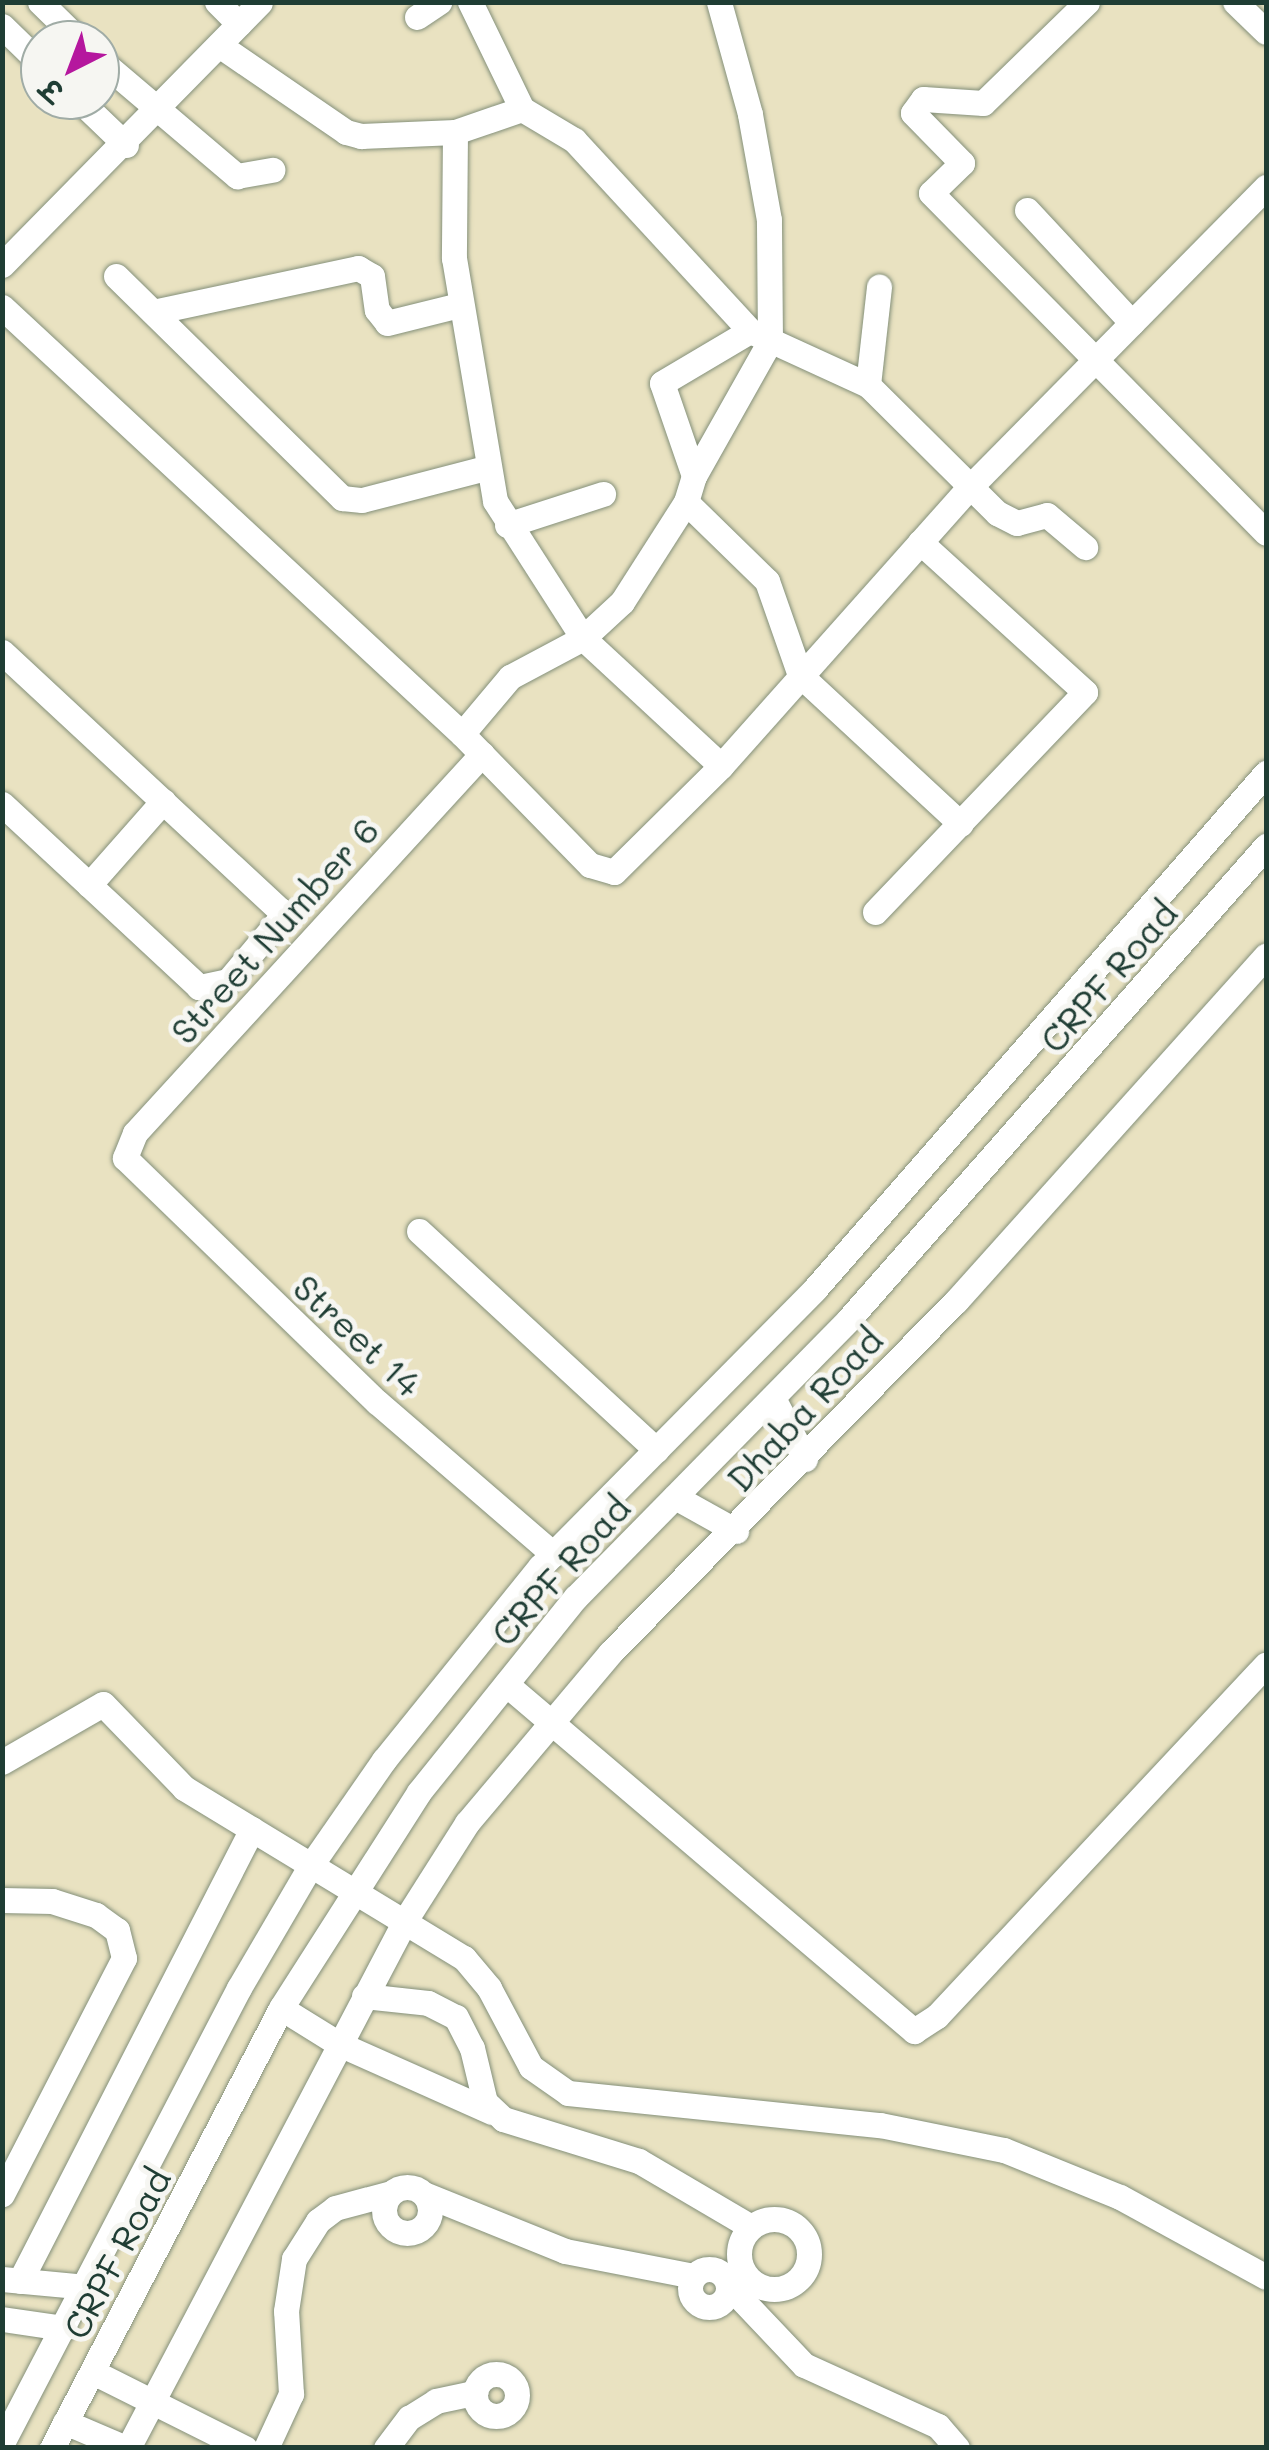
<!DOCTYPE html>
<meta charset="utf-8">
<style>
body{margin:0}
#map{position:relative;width:1269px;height:2450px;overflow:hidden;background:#e9e2c1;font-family:Mali,"Playpen Sans Deva",sans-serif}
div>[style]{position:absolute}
.roads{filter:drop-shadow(0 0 2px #84907a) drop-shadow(0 0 2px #84907a)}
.minor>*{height:25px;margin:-12.5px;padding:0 12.5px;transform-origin:12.5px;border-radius:12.5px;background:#fff}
.minor>.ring{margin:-12.5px;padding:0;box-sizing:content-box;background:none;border:25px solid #fff;border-radius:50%}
span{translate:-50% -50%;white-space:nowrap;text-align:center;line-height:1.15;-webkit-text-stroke:10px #f6f6f2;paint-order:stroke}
.street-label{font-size:35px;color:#1f3d34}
.frame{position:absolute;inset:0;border:5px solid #1f3d34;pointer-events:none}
.north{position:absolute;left:20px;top:20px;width:100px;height:100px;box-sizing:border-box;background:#f6f6f2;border:2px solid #a0aca6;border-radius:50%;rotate:222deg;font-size:28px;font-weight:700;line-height:40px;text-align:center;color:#1f3d34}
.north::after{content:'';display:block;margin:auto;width:35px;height:45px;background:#b5179e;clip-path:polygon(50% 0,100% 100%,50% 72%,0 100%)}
</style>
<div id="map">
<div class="roads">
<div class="minor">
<div style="left:40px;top:2px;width:54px;rotate:44.3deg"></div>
<div style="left:217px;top:2px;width:31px;rotate:45deg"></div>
<div style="left:470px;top:2px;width:119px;rotate:64.1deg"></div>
<div style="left:522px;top:109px;width:61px;rotate:30.8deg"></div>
<div style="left:574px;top:140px;width:260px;rotate:47.3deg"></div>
<div style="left:1087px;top:2px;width:145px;rotate:135.8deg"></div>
<div style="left:983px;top:103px;width:60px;rotate:-176.2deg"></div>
<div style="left:923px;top:99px;width:17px;rotate:126deg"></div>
<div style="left:913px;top:113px;width:70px;rotate:45.6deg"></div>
<div style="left:962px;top:163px;width:43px;rotate:135.9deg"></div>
<div style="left:931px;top:193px;width:477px;rotate:45.4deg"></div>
<div style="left:1235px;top:2px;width:43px;rotate:44.1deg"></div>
<div style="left:417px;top:17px;width:27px;rotate:-34deg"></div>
<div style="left:2px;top:26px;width:53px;rotate:44.2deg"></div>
<div style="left:219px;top:45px;width:154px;rotate:34.4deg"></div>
<div style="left:346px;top:132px;width:16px;rotate:15deg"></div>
<div style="left:361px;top:136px;width:94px;rotate:-2.4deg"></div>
<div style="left:455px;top:132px;width:71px;rotate:-18.9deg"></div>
<div style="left:100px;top:60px;width:180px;rotate:40.3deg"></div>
<div style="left:237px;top:176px;width:36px;rotate:-10deg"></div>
<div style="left:79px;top:100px;width:65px;rotate:43.8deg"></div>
<div style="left:455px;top:132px;width:126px;rotate:90.5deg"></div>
<div style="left:454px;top:258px;width:246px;rotate:80.4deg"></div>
<div style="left:495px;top:501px;width:163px;rotate:57.3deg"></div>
<div style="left:583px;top:638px;width:188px;rotate:42.8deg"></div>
<div style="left:1027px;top:210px;width:154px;rotate:47.1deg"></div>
<div style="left:2px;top:265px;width:368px;rotate:-45.5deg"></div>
<div style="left:116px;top:276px;width:317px;rotate:44.5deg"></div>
<div style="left:342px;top:498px;width:20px;rotate:6deg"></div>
<div style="left:362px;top:500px;width:128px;rotate:-14.5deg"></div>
<div style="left:2px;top:307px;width:628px;rotate:42.87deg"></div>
<div style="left:462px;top:734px;width:183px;rotate:45.7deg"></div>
<div style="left:590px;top:865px;width:25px;rotate:16deg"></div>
<div style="left:614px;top:872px;width:151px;rotate:-44.7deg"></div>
<div style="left:721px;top:766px;width:373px;rotate:-48.3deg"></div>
<div style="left:969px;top:488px;width:423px;rotate:-45.4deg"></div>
<div style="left:153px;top:312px;width:210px;rotate:-12.1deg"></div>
<div style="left:358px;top:268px;width:16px;rotate:30deg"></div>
<div style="left:372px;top:276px;width:34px;rotate:82deg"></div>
<div style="left:377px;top:310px;width:16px;rotate:52deg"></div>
<div style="left:387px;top:323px;width:75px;rotate:-13.9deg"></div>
<div style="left:868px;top:385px;width:99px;rotate:-83.6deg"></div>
<div style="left:694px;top:476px;width:98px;rotate:-109deg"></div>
<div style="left:662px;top:383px;width:102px;rotate:-30.6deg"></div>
<div style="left:750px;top:331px;width:130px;rotate:24.6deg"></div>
<div style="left:868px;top:385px;width:182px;rotate:44.8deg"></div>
<div style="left:997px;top:513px;width:22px;rotate:27deg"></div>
<div style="left:1017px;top:523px;width:31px;rotate:-15deg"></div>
<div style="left:1047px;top:515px;width:50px;rotate:40.1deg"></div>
<div style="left:686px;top:502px;width:113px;rotate:44.3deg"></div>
<div style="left:767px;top:581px;width:100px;rotate:70.7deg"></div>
<div style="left:800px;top:675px;width:219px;rotate:42.8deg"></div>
<div style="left:507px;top:525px;width:101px;rotate:-17.9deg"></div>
<div style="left:2px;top:652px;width:379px;rotate:42.9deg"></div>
<div style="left:280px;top:910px;width:9px;rotate:90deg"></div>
<div style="left:280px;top:919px;width:81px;rotate:130deg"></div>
<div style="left:228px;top:981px;width:30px;rotate:168deg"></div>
<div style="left:199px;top:987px;width:269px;rotate:-137.1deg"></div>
<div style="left:462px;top:734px;width:75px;rotate:-49.9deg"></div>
<div style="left:510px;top:677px;width:83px;rotate:-28.1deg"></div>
<div style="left:583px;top:638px;width:53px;rotate:-42.7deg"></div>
<div style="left:622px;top:602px;width:119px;rotate:-57.4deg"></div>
<div style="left:686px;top:502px;width:27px;rotate:-73deg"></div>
<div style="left:694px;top:476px;width:155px;rotate:-60.6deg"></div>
<div style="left:770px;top:341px;width:121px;rotate:-90.5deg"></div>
<div style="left:769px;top:220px;width:108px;rotate:-100.2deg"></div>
<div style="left:750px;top:114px;width:116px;rotate:-105.5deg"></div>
<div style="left:482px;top:754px;width:514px;rotate:132.48deg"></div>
<div style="left:135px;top:1133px;width:27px;rotate:112deg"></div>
<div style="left:125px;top:1158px;width:351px;rotate:44.1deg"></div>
<div style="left:377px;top:1402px;width:233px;rotate:40.8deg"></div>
<div style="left:89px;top:885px;width:112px;rotate:-48.6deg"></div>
<div style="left:875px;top:912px;width:304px;rotate:-46.3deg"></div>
<div style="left:1085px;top:692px;width:223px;rotate:-137.7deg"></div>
<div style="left:419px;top:1231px;width:323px;rotate:42.7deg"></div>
<div style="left:773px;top:1398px;width:69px;rotate:62.3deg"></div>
<div style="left:675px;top:1497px;width:70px;rotate:29.1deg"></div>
<div style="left:506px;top:1684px;width:536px;rotate:40.38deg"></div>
<div style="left:914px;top:2031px;width:27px;rotate:-33deg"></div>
<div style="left:937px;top:2016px;width:481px;rotate:-46.9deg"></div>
<div style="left:2px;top:1762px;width:116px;rotate:-29.9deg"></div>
<div style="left:103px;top:1704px;width:117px;rotate:46deg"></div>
<div style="left:184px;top:1788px;width:328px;rotate:31.3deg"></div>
<div style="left:464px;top:1958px;width:39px;rotate:50deg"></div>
<div style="left:489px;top:1988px;width:89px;rotate:62deg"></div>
<div style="left:531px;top:2067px;width:45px;rotate:35.1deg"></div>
<div style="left:568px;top:2093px;width:314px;rotate:5.9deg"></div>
<div style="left:880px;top:2125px;width:126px;rotate:11.4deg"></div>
<div style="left:1004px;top:2150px;width:125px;rotate:22.1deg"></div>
<div style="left:1120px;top:2197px;width:166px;rotate:28.7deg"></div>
<div style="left:2px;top:1900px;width:50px;rotate:1.1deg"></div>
<div style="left:52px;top:1901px;width:46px;rotate:17.7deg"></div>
<div style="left:96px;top:1915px;width:26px;rotate:36deg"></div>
<div style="left:117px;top:1930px;width:29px;rotate:76deg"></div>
<div style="left:124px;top:1958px;width:266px;rotate:117.3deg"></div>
<div style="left:364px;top:1996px;width:64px;rotate:6.2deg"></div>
<div style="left:428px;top:2003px;width:31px;rotate:27deg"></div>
<div style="left:456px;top:2017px;width:35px;rotate:63deg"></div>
<div style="left:472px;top:2048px;width:56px;rotate:76.5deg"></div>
<div style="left:485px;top:2102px;width:25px;rotate:43deg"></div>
<div style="left:503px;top:2119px;width:142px;rotate:17.2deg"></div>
<div style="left:639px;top:2161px;width:130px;rotate:30.5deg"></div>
<div style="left:281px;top:2008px;width:68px;rotate:31.8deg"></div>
<div style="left:339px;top:2044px;width:167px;rotate:24deg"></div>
<div class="ring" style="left:384px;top:2187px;width:21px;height:21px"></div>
<div style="left:424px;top:2194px;width:152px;rotate:22deg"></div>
<div style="left:565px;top:2251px;width:131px;rotate:11deg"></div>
<div class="ring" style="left:739px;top:2219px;width:45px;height:45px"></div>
<div class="ring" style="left:690px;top:2269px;width:13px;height:13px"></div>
<div style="left:2px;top:2279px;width:84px;rotate:5.4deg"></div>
<div style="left:20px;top:2281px;width:508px;rotate:-62.83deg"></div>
<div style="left:728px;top:2285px;width:110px;rotate:46.5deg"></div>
<div style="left:804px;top:2365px;width:147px;rotate:24.5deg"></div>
<div style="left:938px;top:2426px;width:29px;rotate:49deg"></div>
<div style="left:2px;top:2319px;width:63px;rotate:8.3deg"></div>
<div style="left:93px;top:2372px;width:170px;rotate:26.6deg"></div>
<div class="ring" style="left:475px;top:2374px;width:17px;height:17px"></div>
<div style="left:65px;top:2422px;width:66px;rotate:23.1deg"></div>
<div style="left:2px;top:2443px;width:513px;rotate:-62.49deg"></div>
<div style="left:239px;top:1988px;width:143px;rotate:-59.7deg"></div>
<div style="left:311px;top:1865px;width:128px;rotate:-55.2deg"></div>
<div style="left:384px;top:1760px;width:248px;rotate:-51.1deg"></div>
<div style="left:540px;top:1567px;width:390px;rotate:-45.3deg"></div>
<div style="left:814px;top:1290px;width:687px;rotate:-48.84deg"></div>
<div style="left:52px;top:2448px;width:496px;rotate:-62.5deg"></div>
<div style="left:281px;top:2008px;width:256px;rotate:-57.4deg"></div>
<div style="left:419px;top:1792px;width:250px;rotate:-51.2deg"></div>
<div style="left:576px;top:1597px;width:390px;rotate:-45.5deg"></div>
<div style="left:849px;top:1319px;width:631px;rotate:-48.6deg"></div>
<div style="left:128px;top:2448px;width:598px;rotate:-62.28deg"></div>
<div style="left:406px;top:1919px;width:114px;rotate:-57.6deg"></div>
<div style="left:467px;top:1823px;width:222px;rotate:-49.9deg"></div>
<div style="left:610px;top:1653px;width:494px;rotate:-45.5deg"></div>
<div style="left:956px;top:1301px;width:464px;rotate:-48.1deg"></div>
<div style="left:266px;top:2448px;width:60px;rotate:-65.2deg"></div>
<div style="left:291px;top:2394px;width:83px;rotate:-93.4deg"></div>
<div style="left:286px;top:2311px;width:53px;rotate:-81.3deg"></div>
<div style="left:294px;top:2259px;width:45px;rotate:-57.7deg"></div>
<div style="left:318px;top:2221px;width:21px;rotate:-37deg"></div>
<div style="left:335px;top:2208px;width:58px;rotate:-15deg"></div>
<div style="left:386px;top:2448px;width:38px;rotate:-53deg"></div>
<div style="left:409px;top:2418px;width:32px;rotate:-32deg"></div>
<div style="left:436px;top:2401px;width:40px;rotate:-12deg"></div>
</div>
</div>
<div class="street-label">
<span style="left:274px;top:930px;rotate:-48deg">Street Number 6</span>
<span style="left:1108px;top:976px;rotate:-49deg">CRPF Road</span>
<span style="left:358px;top:1335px;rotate:43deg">Street 14</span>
<span style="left:804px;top:1409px;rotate:-47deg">Dhaba Road</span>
<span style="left:560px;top:1570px;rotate:-48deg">CRPF Road</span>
<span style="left:116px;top:2253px;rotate:-62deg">CRPF Road</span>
</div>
<div class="frame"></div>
<div class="north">उ</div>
</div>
